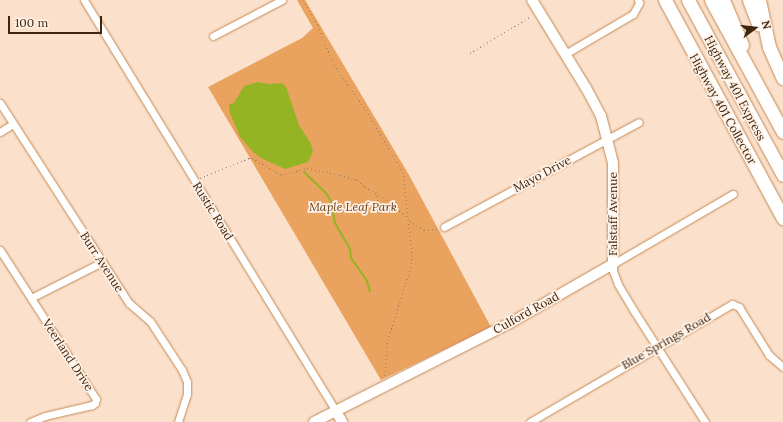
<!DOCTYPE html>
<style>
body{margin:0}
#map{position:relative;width:783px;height:422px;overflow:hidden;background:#fbe1cc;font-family:Lora,serif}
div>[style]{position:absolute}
.green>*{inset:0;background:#eaa25f}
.water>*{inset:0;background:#94b424}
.stream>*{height:2px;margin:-1px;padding:0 1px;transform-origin:1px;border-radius:1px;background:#94b424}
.path>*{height:1px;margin-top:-0.5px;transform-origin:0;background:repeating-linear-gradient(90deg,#947a64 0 1px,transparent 0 4px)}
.roads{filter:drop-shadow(0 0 1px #c58953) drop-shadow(0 0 1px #c58953)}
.street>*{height:7px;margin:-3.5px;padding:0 3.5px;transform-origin:3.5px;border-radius:3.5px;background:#fff}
.secondary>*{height:10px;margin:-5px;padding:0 5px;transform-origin:5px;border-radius:5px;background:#fff}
.highway>*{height:13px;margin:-6.5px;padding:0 6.5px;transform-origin:6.5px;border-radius:6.5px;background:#fff}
span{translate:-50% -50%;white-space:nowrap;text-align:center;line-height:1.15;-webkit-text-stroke:3.5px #fff1e6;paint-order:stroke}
.street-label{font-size:12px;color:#3f260f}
.park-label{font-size:12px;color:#694018;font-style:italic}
.north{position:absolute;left:735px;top:8px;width:40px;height:40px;-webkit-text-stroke:3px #fff1e6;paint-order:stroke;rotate:75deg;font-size:11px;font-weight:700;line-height:16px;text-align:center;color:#3f260f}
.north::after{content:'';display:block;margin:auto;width:14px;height:18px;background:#3f260f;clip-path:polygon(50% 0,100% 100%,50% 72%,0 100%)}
.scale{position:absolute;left:8px;top:16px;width:94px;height:18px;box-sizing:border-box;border:2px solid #3f260f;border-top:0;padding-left:5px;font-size:12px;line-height:14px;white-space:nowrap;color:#3f260f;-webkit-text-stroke:3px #fff1e6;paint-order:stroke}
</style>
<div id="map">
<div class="green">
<div style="clip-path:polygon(297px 0,305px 0,409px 175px,491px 327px,381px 380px,208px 87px,302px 38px,313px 28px)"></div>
</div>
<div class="water">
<div style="clip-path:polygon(258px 82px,269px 84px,282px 83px,286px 87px,299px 125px,311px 144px,313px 152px,308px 162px,285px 169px,261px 158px,253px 152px,240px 137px,230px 113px,229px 104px,234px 103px,244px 86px)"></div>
</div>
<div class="stream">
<div style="left:304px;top:172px;width:30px;rotate:44deg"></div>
<div style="left:326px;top:193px;width:9px;rotate:58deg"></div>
<div style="left:331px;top:201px;width:22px;rotate:80deg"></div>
<div style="left:335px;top:223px;width:30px;rotate:60deg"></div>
<div style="left:350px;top:249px;width:9px;rotate:84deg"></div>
<div style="left:351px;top:258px;width:28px;rotate:55deg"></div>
<div style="left:367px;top:281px;width:11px;rotate:75deg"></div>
</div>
<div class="path">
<div style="left:303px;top:0;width:29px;rotate:59deg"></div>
<div style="left:318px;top:25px;width:39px;rotate:69deg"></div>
<div style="left:332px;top:61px;width:12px;rotate:59deg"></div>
<div style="left:338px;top:71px;width:48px;rotate:54.3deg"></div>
<div style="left:366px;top:110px;width:72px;rotate:59.2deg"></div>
<div style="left:403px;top:172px;width:83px;rotate:83.8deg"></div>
<div style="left:412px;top:255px;width:12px;rotate:95deg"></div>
<div style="left:411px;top:267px;width:76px;rotate:107.7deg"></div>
<div style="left:388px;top:339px;width:38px;rotate:95deg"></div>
<div style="left:470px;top:53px;width:71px;rotate:-31.2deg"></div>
<div style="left:200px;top:178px;width:53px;rotate:-22.2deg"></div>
<div style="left:249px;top:158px;width:3px"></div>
<div style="left:252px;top:158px;width:34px;rotate:30deg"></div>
<div style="left:281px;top:175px;width:27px;rotate:-15deg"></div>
<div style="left:307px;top:168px;width:34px;rotate:12deg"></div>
<div style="left:340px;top:175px;width:18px;rotate:16deg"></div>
<div style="left:357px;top:180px;width:11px;rotate:41deg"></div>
<div style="left:365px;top:187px;width:26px;rotate:31deg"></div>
<div style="left:387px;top:200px;width:28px;rotate:41deg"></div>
<div style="left:376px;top:192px;width:21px;rotate:79deg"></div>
<div style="left:380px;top:213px;width:19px;rotate:-16deg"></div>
<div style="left:410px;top:221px;width:17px;rotate:33deg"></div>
<div style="left:424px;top:230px;width:13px;rotate:-4deg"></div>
</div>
<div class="roads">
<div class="street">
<div style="left:84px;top:0;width:482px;rotate:58.5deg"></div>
<div style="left:213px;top:36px;width:78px;rotate:-27.6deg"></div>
<div style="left:565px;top:54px;width:79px;rotate:-30.5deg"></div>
<div style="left:633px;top:14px;width:13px;rotate:-61deg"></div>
<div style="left:639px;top:3px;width:3px;rotate:-108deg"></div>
<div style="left:0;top:103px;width:238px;rotate:57.2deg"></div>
<div style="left:129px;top:303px;width:28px;rotate:41deg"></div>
<div style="left:150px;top:321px;width:59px;rotate:56.9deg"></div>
<div style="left:182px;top:370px;width:13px;rotate:67deg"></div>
<div style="left:187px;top:382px;width:12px;rotate:90deg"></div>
<div style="left:187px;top:394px;width:29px;rotate:108deg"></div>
<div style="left:0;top:132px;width:15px;rotate:-32deg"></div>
<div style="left:444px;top:227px;width:221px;rotate:-28.3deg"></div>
<div style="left:0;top:250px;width:177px;rotate:57.2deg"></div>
<div style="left:96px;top:399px;width:4px;rotate:104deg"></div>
<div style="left:95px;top:403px;width:4px;rotate:146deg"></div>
<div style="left:92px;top:405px;width:48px;rotate:166.8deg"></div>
<div style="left:45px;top:416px;width:16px;rotate:158deg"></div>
<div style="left:31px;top:298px;width:80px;rotate:-26.9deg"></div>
<div style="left:530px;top:422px;width:234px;rotate:-30.3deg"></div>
<div style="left:732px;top:304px;width:8px;rotate:23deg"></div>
<div style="left:739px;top:307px;width:57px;rotate:58deg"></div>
<div style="left:769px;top:355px;width:18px;rotate:41deg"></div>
<div style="left:705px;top:422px;width:132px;rotate:-122.6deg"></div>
<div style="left:634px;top:311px;width:31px;rotate:-121deg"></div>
<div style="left:618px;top:284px;width:14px;rotate:-111deg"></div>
<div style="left:613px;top:271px;width:7px;rotate:-90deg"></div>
<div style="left:613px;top:264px;width:139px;rotate:-30.3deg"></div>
</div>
<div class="secondary">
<div style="left:336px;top:411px;width:13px;rotate:61deg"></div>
<div style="left:314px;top:422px;width:220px;rotate:-26.8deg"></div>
<div style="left:510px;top:323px;width:119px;rotate:-29.8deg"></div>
<div style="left:613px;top:264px;width:101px;rotate:-90deg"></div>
<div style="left:613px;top:163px;width:49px;rotate:-104.3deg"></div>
<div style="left:601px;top:116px;width:32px;rotate:-118deg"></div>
<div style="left:586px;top:88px;width:103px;rotate:-121.5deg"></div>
</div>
<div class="highway">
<div style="left:665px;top:0;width:248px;rotate:61.6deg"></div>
<div style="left:688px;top:0;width:199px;rotate:61.5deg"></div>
<div style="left:711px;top:0;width:150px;rotate:61.4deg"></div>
<div style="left:723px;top:0;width:49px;rotate:67.1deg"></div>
<div style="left:749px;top:0;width:26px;rotate:69deg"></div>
<div style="left:759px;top:0;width:48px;rotate:78deg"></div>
<div style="left:769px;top:47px;width:34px;rotate:66deg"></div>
</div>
</div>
<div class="street-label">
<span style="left:735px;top:88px;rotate:62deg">Highway 401 Express</span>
<span style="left:723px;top:109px;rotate:61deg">Highway 401 Collector</span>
<span style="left:542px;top:174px;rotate:-28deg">Mayo Drive</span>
<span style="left:213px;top:211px;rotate:58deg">Rustic Road</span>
<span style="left:613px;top:214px;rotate:-90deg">Falstaff Avenue</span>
<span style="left:102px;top:262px;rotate:57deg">Burr Avenue</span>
<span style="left:526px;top:313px;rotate:-29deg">Culford Road</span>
<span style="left:666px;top:341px;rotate:-30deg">Blue Springs Road</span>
<span style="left:68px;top:355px;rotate:57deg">Veerland Drive</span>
</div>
<div class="park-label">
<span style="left:353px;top:207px">Maple Leaf Park</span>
</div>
<div class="north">N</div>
<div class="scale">100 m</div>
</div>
